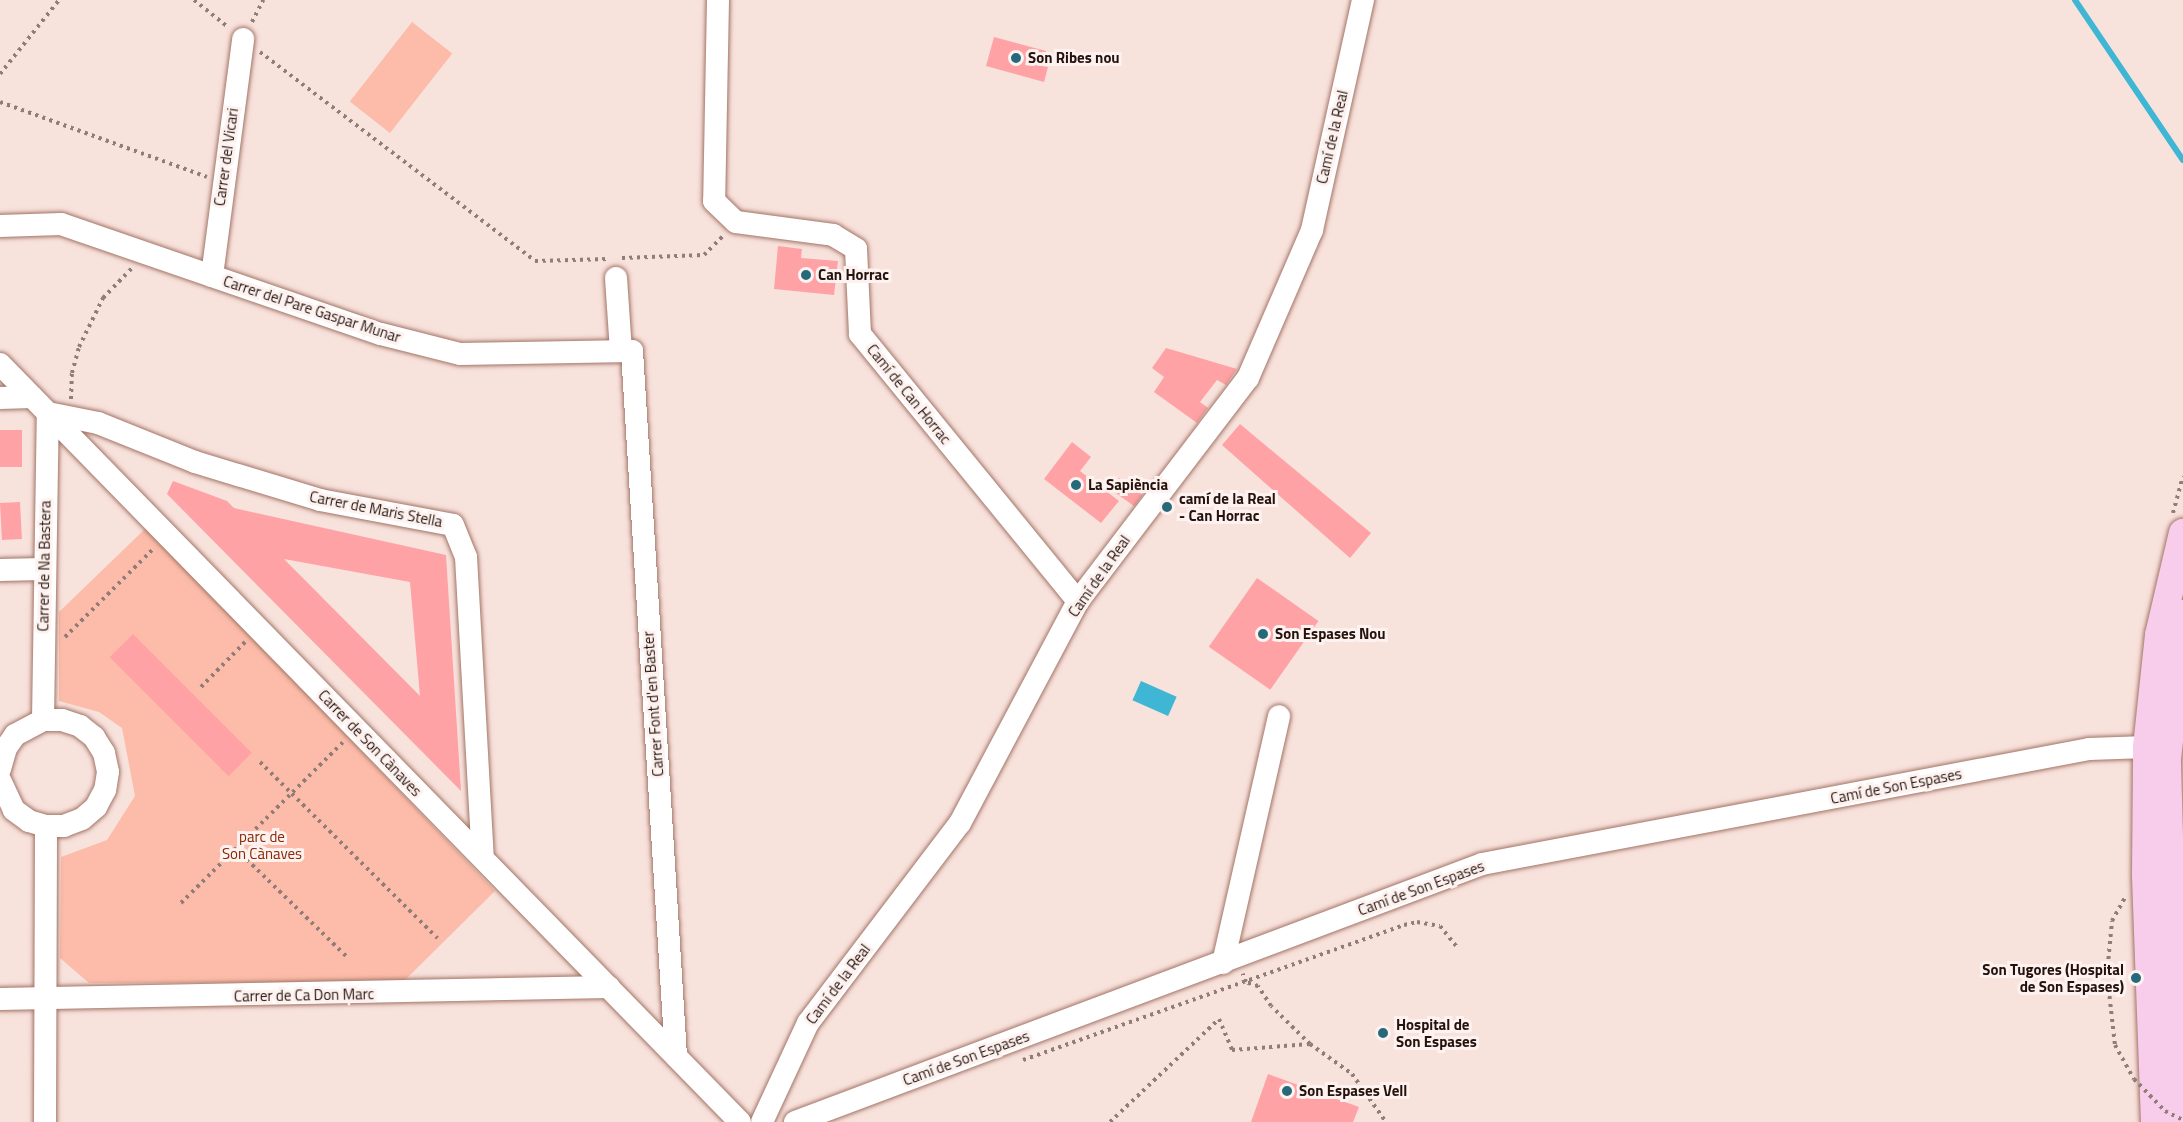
<!DOCTYPE html>
<meta charset="utf-8">
<style>
body{margin:0}
#map{position:relative;width:2183px;height:1122px;overflow:hidden;background:#f8e2dc;font-family:"Titillium Web",sans-serif}
div>[style]{position:absolute}
.green>*{inset:0;background:#fcbca9;transform-origin:0 0}
.water>*{inset:0;background:#3fb6d3;transform-origin:0 0}
.stream>*{height:6px;margin:-3px;padding:0 3px;transform-origin:3px;border-radius:3px;background:#3fb6d3}
.building>*{inset:0;background:#ffa2a5;transform-origin:0 0}
.path>*{height:4px;margin-top:-2px;transform-origin:0;background:repeating-linear-gradient(90deg,#917d78 0 3px,transparent 0 7.5px)}
.roads{filter:drop-shadow(0 0 2px #a37466) drop-shadow(0 0 2px #a37466)}
.minor>*{height:22px;margin:-11px;padding:0 11px;transform-origin:11px;border-radius:11px;background:#fff}
.major>*{height:28px;margin:-14px;padding:0 14px;transform-origin:14px;border-radius:14px;background:#f7cdeb}
.path-bridge>*{height:4px;margin-top:-2px;transform-origin:0;background:repeating-linear-gradient(90deg,#917d78 0 3px,transparent 0 7.5px)}
.dots>*{width:16px;height:16px;translate:-50% -50%;box-sizing:border-box;border:3px solid #fdf2ef;border-radius:50%}
span{translate:-50% -50%;white-space:nowrap;text-align:center;line-height:1.15;-webkit-text-stroke:6px #fdf2ef;paint-order:stroke}
.poi-label{font-size:15px;color:#24120d;font-weight:700}
.left{translate:0 -50%;text-align:left}
.right{translate:-100% -50%;text-align:right}
.street-label{font-size:15px;color:#24120d}
.park-label{font-size:15px;color:#862805}
</style>
<div id="map">
<div class="green">
<div style="left:412px;top:22px;width:51px;height:101px;rotate:38deg"></div>
<div style="clip-path:polygon(147px 527px,495px 891px,403px 982px,89px 983px,60px 958px,61px 857px,107px 840px,135px 796px,122px 728px,99px 712px,59px 701px,59px 612px)"></div>
</div>
<div class="water">
<div style="left:1141px;top:681px;width:39px;height:21px;rotate:24deg"></div>
</div>
<div class="stream">
<div style="left:2075px;top:0;width:193px;rotate:56deg"></div>
</div>
<div class="building">
<div style="clip-path:polygon(994px 37px,1046px 51px,1042px 66px,1048px 67px,1044px 82px,986px 66px)"></div>
<div style="clip-path:polygon(778px 246px,802px 249px,801px 258px,838px 261px,834px 295px,774px 289px)"></div>
<div style="clip-path:polygon(1166px 348px,1237px 369px,1226px 385px,1217px 380px,1200px 402px,1208px 408px,1197px 423px,1154px 392px,1164px 377px,1152px 368px)"></div>
<div style="clip-path:polygon(1240px 424px,1371px 533px,1350px 558px,1222px 445px)"></div>
<div style="left:22px;top:430px;width:37px;height:22px;rotate:90deg"></div>
<div style="clip-path:polygon(1072px 442px,1091px 457px,1080px 471px,1119px 501px,1101px 523px,1044px 479px)"></div>
<div style="left:1119px;top:478px;width:29px;height:14px;rotate:36deg"></div>
<div style="clip-path:polygon(evenodd,173px 481px,227px 501px,234px 508px,446px 555px,461px 791px,167px 494px,173px 481px,284px 559px,410px 582px,420px 696px,284px 559px)"></div>
<div style="left:20px;top:502px;width:37px;height:20px;rotate:87deg"></div>
<div style="left:1257px;top:578px;width:75px;height:84px;rotate:35deg"></div>
<div style="left:133px;top:634px;width:168px;height:33px;rotate:45deg"></div>
<div style="clip-path:polygon(1268px 1074px,1359px 1107px,1353px 1122px,1251px 1122px)"></div>
</div>
<div class="path">
<div style="left:194px;top:0;width:43px;rotate:38.5deg"></div>
<div style="left:252px;top:22px;width:25px;rotate:-63deg"></div>
<div style="left:260px;top:52px;width:345px;rotate:37.2deg"></div>
<div style="left:535px;top:261px;width:73px;rotate:-1.6deg"></div>
<div style="left:0;top:74px;width:95px;rotate:-51.4deg"></div>
<div style="left:0;top:102px;width:220px;rotate:19.9deg"></div>
<div style="left:622px;top:258px;width:82px;rotate:-2.1deg"></div>
<div style="left:704px;top:255px;width:27px;rotate:-45deg"></div>
<div style="left:71px;top:399px;width:26px;rotate:-88deg"></div>
<div style="left:72px;top:373px;width:27px;rotate:-75deg"></div>
<div style="left:79px;top:347px;width:55px;rotate:-63.9deg"></div>
<div style="left:103px;top:298px;width:42px;rotate:-46deg"></div>
<div style="left:2173px;top:513px;width:38px;rotate:-75deg"></div>
<div style="left:65px;top:637px;width:124px;rotate:-45deg"></div>
<div style="left:201px;top:687px;width:63px;rotate:-45.6deg"></div>
<div style="left:260px;top:762px;width:250px;rotate:44.8deg"></div>
<div style="left:236px;top:849px;width:156px;rotate:44.2deg"></div>
<div style="left:181px;top:903px;width:228px;rotate:-44.8deg"></div>
<div style="left:2107px;top:974px;width:53px;rotate:-84.6deg"></div>
<div style="left:2112px;top:921px;width:26px;rotate:-61deg"></div>
<div style="left:1310px;top:1044px;width:52px;rotate:35.5deg"></div>
<div style="left:1352px;top:1074px;width:59px;rotate:54.7deg"></div>
<div style="left:1023px;top:1060px;width:404px;rotate:-19.5deg"></div>
<div style="left:1404px;top:925px;width:13px;rotate:-13deg"></div>
<div style="left:1417px;top:922px;width:23px;rotate:10deg"></div>
<div style="left:1440px;top:926px;width:26px;rotate:51deg"></div>
<div style="left:1110px;top:1122px;width:150px;rotate:-43.4deg"></div>
<div style="left:1219px;top:1019px;width:34px;rotate:67deg"></div>
<div style="left:1232px;top:1050px;width:78px;rotate:-4.4deg"></div>
<div style="left:1310px;top:1044px;width:54px;rotate:-135.7deg"></div>
<div style="left:1271px;top:1006px;width:24px;rotate:-123deg"></div>
<div style="left:1258px;top:986px;width:13px;rotate:-162deg"></div>
<div style="left:1246px;top:982px;width:9px;rotate:-111deg"></div>
</div>
<div class="roads">
<div class="minor">
<div style="left:718px;top:0;width:201px;rotate:91.1deg"></div>
<div style="left:714px;top:201px;width:30px;rotate:44deg"></div>
<div style="left:736px;top:222px;width:98px;rotate:7.6deg"></div>
<div style="left:833px;top:235px;width:27px;rotate:31deg"></div>
<div style="left:856px;top:249px;width:85px;rotate:87.3deg"></div>
<div style="left:860px;top:334px;width:345px;rotate:50.8deg"></div>
<div style="left:0;top:226px;width:61px;rotate:-1.9deg"></div>
<div style="left:61px;top:224px;width:338px;rotate:19deg"></div>
<div style="left:381px;top:334px;width:81px;rotate:14.2deg"></div>
<div style="left:460px;top:354px;width:172px;rotate:-1deg"></div>
<div style="left:632px;top:351px;width:706px;rotate:86.43deg"></div>
<div style="left:212px;top:276px;width:239px;rotate:-82.5deg"></div>
<div style="left:616px;top:278px;width:73px;rotate:86.1deg"></div>
<div style="left:0;top:364px;width:1059px;rotate:45.69deg"></div>
<div style="left:0;top:398px;width:32px;rotate:-2deg"></div>
<div style="left:48px;top:413px;width:51px;rotate:11.3deg"></div>
<div style="left:98px;top:423px;width:105px;rotate:21.9deg"></div>
<div style="left:195px;top:462px;width:131px;rotate:16.9deg"></div>
<div style="left:320px;top:500px;width:135px;rotate:10.6deg"></div>
<div style="left:453px;top:525px;width:35px;rotate:68deg"></div>
<div style="left:466px;top:557px;width:301px;rotate:86.8deg"></div>
<div style="left:0;top:570px;width:43px;rotate:-1.3deg"></div>
<div style="left:43px;top:720px;width:307px;rotate:-89.1deg"></div>
<div style="left:0;top:769px;width:22px;rotate:-74deg"></div>
<div style="left:6px;top:748px;width:16px;rotate:-55deg"></div>
<div style="left:15px;top:735px;width:32px;rotate:-28deg"></div>
<div style="left:43px;top:720px;width:19px"></div>
<div style="left:62px;top:720px;width:19px;rotate:18deg"></div>
<div style="left:80px;top:726px;width:18px;rotate:38deg"></div>
<div style="left:94px;top:737px;width:19px;rotate:58deg"></div>
<div style="left:104px;top:753px;width:19px;rotate:78deg"></div>
<div style="left:108px;top:772px;width:18px;rotate:99deg"></div>
<div style="left:105px;top:790px;width:19px;rotate:118deg"></div>
<div style="left:96px;top:807px;width:18px;rotate:139deg"></div>
<div style="left:82px;top:819px;width:19px;rotate:159deg"></div>
<div style="left:64px;top:826px;width:18px;rotate:180deg"></div>
<div style="left:46px;top:826px;width:18px;rotate:-164deg"></div>
<div style="left:29px;top:821px;width:19px;rotate:-144deg"></div>
<div style="left:14px;top:810px;width:33px;rotate:-115deg"></div>
<div style="left:1223px;top:963px;width:253px;rotate:-77.2deg"></div>
<div style="left:0;top:999px;width:609px;rotate:-1.13deg"></div>
<div style="left:45px;top:1122px;width:296px;rotate:-89.8deg"></div>
<div style="left:762px;top:1122px;width:109px;rotate:-65.1deg"></div>
<div style="left:808px;top:1023px;width:251px;rotate:-52.8deg"></div>
<div style="left:960px;top:823px;width:251px;rotate:-62deg"></div>
<div style="left:1078px;top:601px;width:280px;rotate:-52.7deg"></div>
<div style="left:1248px;top:378px;width:161px;rotate:-66.6deg"></div>
<div style="left:1312px;top:230px;width:236px;rotate:-77.5deg"></div>
<div style="left:795px;top:1122px;width:734px;rotate:-20.58deg"></div>
<div style="left:1482px;top:864px;width:618px;rotate:-10.73deg"></div>
<div style="left:2089px;top:749px;width:58px;rotate:-2deg"></div>
</div>
<div class="major">
<div style="left:2155px;top:1122px;width:248px;rotate:-92.1deg"></div>
<div style="left:2146px;top:874px;width:127px;rotate:-89.5deg"></div>
<div style="left:2147px;top:747px;width:113px;rotate:-83.9deg"></div>
<div style="left:2159px;top:635px;width:105px;rotate:-76.8deg"></div>
<div style="left:2177px;top:1122px;width:363px;rotate:-91.6deg"></div>
<div style="left:2167px;top:759px;width:146px;rotate:-83.7deg"></div>
</div>
</div>
<div class="path-bridge">
<div style="left:2107px;top:974px;width:71px;rotate:83.6deg"></div>
<div style="left:2115px;top:1045px;width:39px;rotate:61deg"></div>
<div style="left:2134px;top:1079px;width:45px;rotate:45.9deg"></div>
<div style="left:2165px;top:1111px;width:20px;rotate:27deg"></div>
</div>
<div class="dots">
<div style="left:1016px;top:58px;background:#25697a"></div>
<div style="left:806px;top:275px;background:#25697a"></div>
<div style="left:1076px;top:485px;background:#25697a"></div>
<div style="left:1167px;top:507px;background:#25697a"></div>
<div style="left:1263px;top:634px;background:#25697a"></div>
<div style="left:2136px;top:978px;background:#25697a"></div>
<div style="left:1383px;top:1033px;background:#25697a"></div>
<div style="left:1287px;top:1091px;background:#25697a"></div>
</div>
<div class="poi-label">
<span class="left" style="left:1028px;top:58px">Son Ribes nou</span>
<span class="left" style="left:818px;top:275px">Can Horrac</span>
<span class="left" style="left:1088px;top:485px">La Sapiència</span>
<span class="left" style="left:1179px;top:507px">camí de la Real<br>- Can Horrac</span>
<span class="left" style="left:1275px;top:634px">Son Espases Nou</span>
<span class="right" style="left:2124px;top:978px">Son Tugores (Hospital<br>de Son Espases)</span>
<span class="left" style="left:1396px;top:1033px">Hospital de<br>Son Espases</span>
<span class="left" style="left:1299px;top:1091px">Son Espases Vell</span>
</div>
<div class="street-label">
<span style="left:1332px;top:137px;rotate:-77deg">Camí de la Real</span>
<span style="left:226px;top:157px;rotate:-82deg">Carrer del Vicari</span>
<span style="left:312px;top:309px;rotate:18deg">Carrer del Pare Gaspar Munar</span>
<span style="left:909px;top:394px;rotate:51deg">Camí de Can Horrac</span>
<span style="left:376px;top:509px;rotate:11deg">Carrer de Maris Stella</span>
<span style="left:44px;top:566px;rotate:-89deg">Carrer de Na Bastera</span>
<span style="left:1099px;top:576px;rotate:-55deg">Camí de la Real</span>
<span style="left:653px;top:704px;rotate:-94deg">Carrer Font d'en Baster</span>
<span style="left:370px;top:743px;rotate:46deg">Carrer de Son Cànaves</span>
<span style="left:1896px;top:786px;rotate:-11deg">Camí de Son Espases</span>
<span style="left:1421px;top:888px;rotate:-20deg">Camí de Son Espases</span>
<span style="left:838px;top:984px;rotate:-53deg">Camí de la Real</span>
<span style="left:304px;top:995px;rotate:-1deg">Carrer de Ca Don Marc</span>
<span style="left:966px;top:1058px;rotate:-20deg">Camí de Son Espases</span>
</div>
<div class="park-label">
<span style="left:262px;top:845px">parc de<br>Son Cànaves</span>
</div>
</div>
